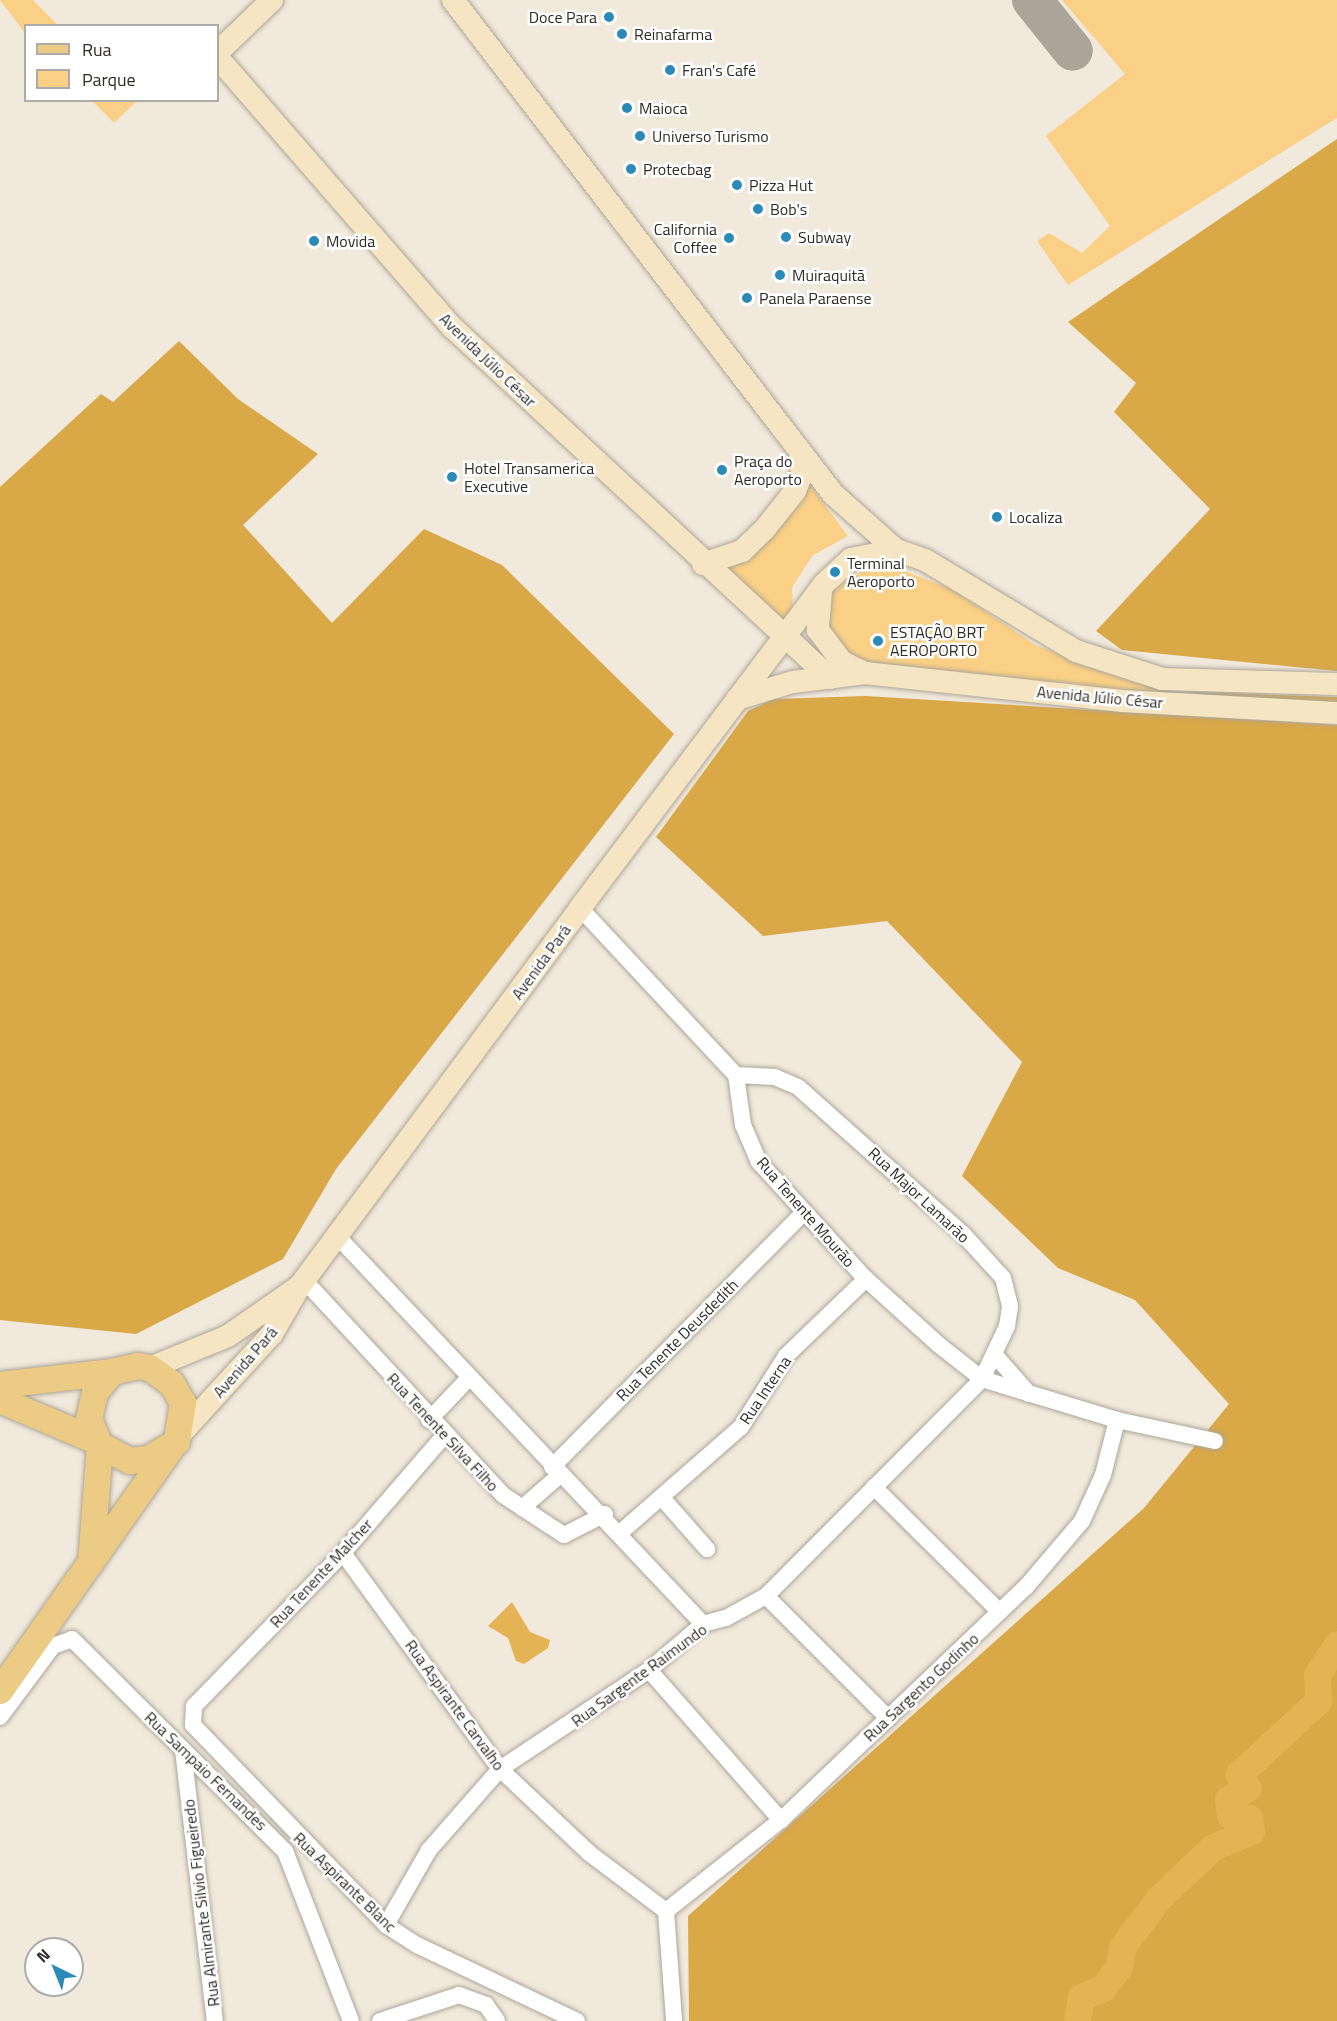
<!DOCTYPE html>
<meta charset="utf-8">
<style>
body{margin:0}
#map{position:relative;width:1337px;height:2021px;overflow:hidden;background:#f1e9db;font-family:"Titillium Web",sans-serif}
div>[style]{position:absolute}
.green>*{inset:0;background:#f9d085}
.forest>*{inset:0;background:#d9a847}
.water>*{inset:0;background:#e4b353}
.river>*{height:27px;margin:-13.5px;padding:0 13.5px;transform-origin:13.5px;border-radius:13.5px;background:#e4b353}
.taxiway>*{height:40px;margin:-20px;padding:0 20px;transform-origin:20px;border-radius:20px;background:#aaa499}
.roads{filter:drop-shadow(0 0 2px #ada699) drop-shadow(0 0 2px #ada699)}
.street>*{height:16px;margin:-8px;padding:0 8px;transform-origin:8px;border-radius:8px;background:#fff}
.secondary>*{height:22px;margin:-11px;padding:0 11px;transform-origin:11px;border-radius:11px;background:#f5e5c2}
.primary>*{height:26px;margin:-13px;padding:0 13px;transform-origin:13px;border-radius:13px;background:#eccb85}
.dots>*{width:16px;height:16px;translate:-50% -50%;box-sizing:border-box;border:3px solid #fff;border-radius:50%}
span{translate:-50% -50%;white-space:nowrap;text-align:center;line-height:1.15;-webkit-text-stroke:5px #fff;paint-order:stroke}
.poi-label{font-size:16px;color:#302d28}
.right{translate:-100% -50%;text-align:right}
.left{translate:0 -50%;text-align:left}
.street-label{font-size:16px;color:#302d28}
.legend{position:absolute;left:24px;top:24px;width:195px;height:78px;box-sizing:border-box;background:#fff;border:2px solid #acaba9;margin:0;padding:8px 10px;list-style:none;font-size:18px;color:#302d28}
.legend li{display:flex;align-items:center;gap:12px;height:30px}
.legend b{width:30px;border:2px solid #acaba9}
.north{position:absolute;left:24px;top:1937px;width:60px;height:60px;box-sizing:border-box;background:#fff;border:2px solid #acaba9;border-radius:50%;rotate:317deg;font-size:16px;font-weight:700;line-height:24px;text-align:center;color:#302d28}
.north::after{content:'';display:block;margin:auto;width:21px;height:27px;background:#2c8ab6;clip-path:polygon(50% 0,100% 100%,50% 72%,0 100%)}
</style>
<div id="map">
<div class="green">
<div style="clip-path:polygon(0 0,33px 0,58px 25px,26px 26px,25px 33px)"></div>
<div style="clip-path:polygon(1062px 0,1337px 0,1337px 118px,1068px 285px,1037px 241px,1049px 233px,1082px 253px,1110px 226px,1046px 136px,1125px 74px)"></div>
<div style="clip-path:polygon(92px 101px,137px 101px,114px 123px)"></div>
<div style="clip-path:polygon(807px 481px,848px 536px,813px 555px,792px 587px,793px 610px,780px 626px,718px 568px,749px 561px,800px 504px)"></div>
<div style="clip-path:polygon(896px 568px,952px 589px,1037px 646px,1180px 693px,1181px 699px,863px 664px,830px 638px,826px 603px,834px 589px,864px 570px)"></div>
</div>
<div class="forest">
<div style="clip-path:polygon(1337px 139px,1337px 671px,1122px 650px,1096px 631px,1210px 509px,1114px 412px,1136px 383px,1068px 322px)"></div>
<div style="clip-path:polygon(179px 341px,238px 399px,318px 454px,243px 525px,332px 623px,424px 529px,502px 565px,674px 734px,336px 1169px,283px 1259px,136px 1334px,0 1320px,0 487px,101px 394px,113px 402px)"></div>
<div style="clip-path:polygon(1193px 692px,1337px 697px,1337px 706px,1192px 699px)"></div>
<div style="clip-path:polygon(866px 696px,1337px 725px,1337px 2021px,689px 2021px,688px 1916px,1144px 1508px,1229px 1404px,1135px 1300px,1058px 1268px,962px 1176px,1022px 1062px,887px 921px,763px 936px,656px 837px,748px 711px,773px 699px)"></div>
</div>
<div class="water">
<div style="clip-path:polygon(512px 1602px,530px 1632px,550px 1640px,548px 1648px,524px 1664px,516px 1661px,508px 1638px,488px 1626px)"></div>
</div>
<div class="river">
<div style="left:1077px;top:2021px;width:24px;rotate:-81deg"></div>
<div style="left:1081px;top:1997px;width:24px;rotate:-22deg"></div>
<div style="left:1103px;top:1988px;width:26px;rotate:-53deg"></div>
<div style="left:1119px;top:1967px;width:20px;rotate:-81deg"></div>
<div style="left:1122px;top:1947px;width:61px;rotate:-52.9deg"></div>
<div style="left:1159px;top:1898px;width:74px;rotate:-43.4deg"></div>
<div style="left:1213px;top:1847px;width:41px;rotate:-22.8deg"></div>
<div style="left:1251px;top:1831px;width:13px;rotate:-99deg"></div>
<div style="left:1249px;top:1818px;width:19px;rotate:-171deg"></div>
<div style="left:1230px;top:1815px;width:16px;rotate:-97deg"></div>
<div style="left:1228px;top:1799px;width:23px;rotate:-29deg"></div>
<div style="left:1248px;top:1788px;width:17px;rotate:-123deg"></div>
<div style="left:1239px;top:1774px;width:108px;rotate:-42.7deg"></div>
<div style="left:1318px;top:1701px;width:27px;rotate:-92deg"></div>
<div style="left:1317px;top:1674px;width:36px;rotate:-56deg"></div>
</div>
<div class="taxiway">
<div style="left:1032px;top:0;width:65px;rotate:51.2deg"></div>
</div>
<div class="roads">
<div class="street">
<div style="left:580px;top:908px;width:229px;rotate:47deg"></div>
<div style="left:736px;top:1075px;width:50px;rotate:82deg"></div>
<div style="left:743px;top:1125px;width:40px;rotate:66.6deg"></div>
<div style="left:759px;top:1162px;width:159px;rotate:47.6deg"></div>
<div style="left:866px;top:1279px;width:98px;rotate:42.1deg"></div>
<div style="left:939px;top:1345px;width:55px;rotate:38.3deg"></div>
<div style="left:982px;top:1379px;width:141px;rotate:16.9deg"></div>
<div style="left:1117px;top:1420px;width:100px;rotate:12.1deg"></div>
<div style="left:338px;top:1237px;width:532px;rotate:46.68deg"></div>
<div style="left:304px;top:1280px;width:293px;rotate:47.2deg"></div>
<div style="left:503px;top:1495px;width:73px;rotate:33.3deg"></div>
<div style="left:564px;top:1535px;width:46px;rotate:-27.1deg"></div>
<div style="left:994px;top:1354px;width:53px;rotate:48.8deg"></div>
<div style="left:429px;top:1420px;width:59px;rotate:-46.4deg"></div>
<div style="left:443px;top:1437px;width:153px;rotate:130.8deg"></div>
<div style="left:343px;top:1553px;width:214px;rotate:134.2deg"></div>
<div style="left:194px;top:1706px;width:19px;rotate:93deg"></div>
<div style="left:193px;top:1725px;width:278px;rotate:46deg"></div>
<div style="left:386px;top:1925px;width:37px;rotate:33deg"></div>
<div style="left:417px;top:1945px;width:177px;rotate:25.4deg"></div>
<div style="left:552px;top:1467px;width:357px;rotate:-45.3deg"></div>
<div style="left:874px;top:1487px;width:177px;rotate:44.8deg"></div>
<div style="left:663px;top:1499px;width:67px;rotate:48.7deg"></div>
<div style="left:522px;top:1508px;width:50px;rotate:-41deg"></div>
<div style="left:621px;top:1532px;width:159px;rotate:-41.2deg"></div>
<div style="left:741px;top:1427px;width:84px;rotate:-57.6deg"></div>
<div style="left:786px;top:1356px;width:111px;rotate:-43.9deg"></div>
<div style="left:343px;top:1553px;width:267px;rotate:54deg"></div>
<div style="left:500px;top:1769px;width:122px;rotate:43.3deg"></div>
<div style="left:589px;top:1853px;width:96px;rotate:37deg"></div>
<div style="left:766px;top:1596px;width:173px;rotate:45deg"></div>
<div style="left:649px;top:1670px;width:200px;rotate:48.7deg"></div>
<div style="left:0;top:1717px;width:89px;rotate:-53.3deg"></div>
<div style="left:53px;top:1646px;width:20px;rotate:-20deg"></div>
<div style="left:72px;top:1639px;width:301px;rotate:44.9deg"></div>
<div style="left:285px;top:1851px;width:182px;rotate:68.8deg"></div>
<div style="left:183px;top:1750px;width:273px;rotate:83.3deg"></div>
<div style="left:666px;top:1911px;width:147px;rotate:-38.4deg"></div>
<div style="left:781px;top:1820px;width:338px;rotate:-43.6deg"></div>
<div style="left:1026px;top:1587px;width:87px;rotate:-49.7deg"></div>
<div style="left:1082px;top:1521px;width:51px;rotate:-65.5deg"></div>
<div style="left:1103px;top:1475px;width:57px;rotate:-75.7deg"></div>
<div style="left:666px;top:1911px;width:110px;rotate:85.8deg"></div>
<div style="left:386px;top:1925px;width:86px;rotate:-60.2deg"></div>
<div style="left:429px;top:1850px;width:108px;rotate:-48.8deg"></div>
<div style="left:500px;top:1769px;width:179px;rotate:-33.6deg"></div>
<div style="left:649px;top:1670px;width:71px;rotate:-40.4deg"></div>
<div style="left:703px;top:1624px;width:24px;rotate:-15deg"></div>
<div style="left:726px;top:1618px;width:46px;rotate:-28.8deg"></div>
<div style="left:766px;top:1596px;width:306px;rotate:-45.1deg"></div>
<div style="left:982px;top:1379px;width:59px;rotate:-64.7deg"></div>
<div style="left:1007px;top:1326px;width:20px;rotate:-81deg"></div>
<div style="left:1010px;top:1306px;width:29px;rotate:-104deg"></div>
<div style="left:1003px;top:1278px;width:58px;rotate:-132.2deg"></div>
<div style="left:964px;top:1235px;width:222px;rotate:-138.3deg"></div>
<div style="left:798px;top:1087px;width:25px;rotate:-157deg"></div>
<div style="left:775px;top:1077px;width:39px;rotate:-177deg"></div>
<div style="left:380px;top:2021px;width:83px;rotate:-18.2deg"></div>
<div style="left:459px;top:1995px;width:29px;rotate:20deg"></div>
<div style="left:486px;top:2005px;width:19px;rotate:55deg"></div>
</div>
<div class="secondary">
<div style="left:453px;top:0;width:623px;rotate:52.43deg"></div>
<div style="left:833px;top:494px;width:84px;rotate:41.6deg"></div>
<div style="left:218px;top:52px;width:75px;rotate:-43.9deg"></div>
<div style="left:218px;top:58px;width:357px;rotate:49deg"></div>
<div style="left:452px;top:327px;width:516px;rotate:42.88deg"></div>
<div style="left:703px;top:564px;width:41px;rotate:-18.4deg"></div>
<div style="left:742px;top:551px;width:30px;rotate:-44deg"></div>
<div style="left:764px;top:530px;width:50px;rotate:-51.5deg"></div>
<div style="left:795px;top:491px;width:18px;rotate:-68deg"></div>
<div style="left:802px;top:474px;width:23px;rotate:-95deg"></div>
<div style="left:821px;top:592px;width:38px;rotate:95deg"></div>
<div style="left:818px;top:630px;width:40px;rotate:53deg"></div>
<div style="left:842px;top:662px;width:25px;rotate:26deg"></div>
<div style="left:737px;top:699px;width:59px;rotate:-16.9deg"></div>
<div style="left:793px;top:682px;width:73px;rotate:-7.1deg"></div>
<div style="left:865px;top:673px;width:259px;rotate:6.2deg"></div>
<div style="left:1122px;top:701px;width:215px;rotate:3.2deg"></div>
<div style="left:150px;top:1368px;width:84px;rotate:-22.3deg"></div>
<div style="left:228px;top:1336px;width:84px;rotate:-34.8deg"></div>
<div style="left:183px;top:1431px;width:132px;rotate:-47.5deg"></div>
<div style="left:272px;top:1334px;width:54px;rotate:-60.1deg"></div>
<div style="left:299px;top:1287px;width:472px;rotate:-53.4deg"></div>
<div style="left:580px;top:908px;width:404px;rotate:-53deg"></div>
<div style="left:823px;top:585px;width:38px;rotate:-43deg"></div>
<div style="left:851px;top:559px;width:46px;rotate:-11.3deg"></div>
<div style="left:896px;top:550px;width:31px;rotate:19deg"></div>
<div style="left:925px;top:560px;width:176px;rotate:31.1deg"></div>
<div style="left:1076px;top:651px;width:90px;rotate:18deg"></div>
<div style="left:1162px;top:679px;width:175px;rotate:1.6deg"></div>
</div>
<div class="primary">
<div style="left:0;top:1385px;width:113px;rotate:-6.6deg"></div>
<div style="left:0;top:1400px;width:104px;rotate:23.1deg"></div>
<div style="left:91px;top:1563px;width:118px;rotate:-85.6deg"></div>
<div style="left:100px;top:1445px;width:28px;rotate:-113deg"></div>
<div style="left:89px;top:1419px;width:27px;rotate:-77deg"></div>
<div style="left:95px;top:1393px;width:27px;rotate:-51deg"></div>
<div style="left:112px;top:1372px;width:26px;rotate:-13deg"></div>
<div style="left:137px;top:1366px;width:13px;rotate:9deg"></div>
<div style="left:150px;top:1368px;width:27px;rotate:36deg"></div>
<div style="left:172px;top:1384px;width:22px;rotate:60deg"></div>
<div style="left:183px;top:1403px;width:39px;rotate:99deg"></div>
<div style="left:177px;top:1442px;width:33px;rotate:149deg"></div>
<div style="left:149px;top:1459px;width:19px;rotate:174deg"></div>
<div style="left:130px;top:1461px;width:34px;rotate:-152deg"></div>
<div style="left:0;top:1691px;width:296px;rotate:-54.8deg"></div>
</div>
</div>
<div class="dots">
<div style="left:609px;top:17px;background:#2c8ab6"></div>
<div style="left:622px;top:34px;background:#2c8ab6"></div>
<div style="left:670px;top:70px;background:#2c8ab6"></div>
<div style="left:627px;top:108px;background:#2c8ab6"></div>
<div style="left:640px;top:136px;background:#2c8ab6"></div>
<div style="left:631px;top:169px;background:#2c8ab6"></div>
<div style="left:737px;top:185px;background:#2c8ab6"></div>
<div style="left:758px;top:209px;background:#2c8ab6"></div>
<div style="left:786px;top:237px;background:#2c8ab6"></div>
<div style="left:729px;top:238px;background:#2c8ab6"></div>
<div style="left:314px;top:241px;background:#2c8ab6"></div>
<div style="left:780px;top:275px;background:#2c8ab6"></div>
<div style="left:747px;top:298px;background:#2c8ab6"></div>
<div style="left:722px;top:470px;background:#2c8ab6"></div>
<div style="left:452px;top:477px;background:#2c8ab6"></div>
<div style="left:997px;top:517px;background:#2c8ab6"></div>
<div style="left:835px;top:572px;background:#2c8ab6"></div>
<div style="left:878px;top:641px;background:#2c8ab6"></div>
</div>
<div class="poi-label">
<span class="right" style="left:597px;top:17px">Doce Para</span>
<span class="left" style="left:634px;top:34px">Reinafarma</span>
<span class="left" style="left:682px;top:70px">Fran's Café</span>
<span class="left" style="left:639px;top:108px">Maioca</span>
<span class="left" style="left:652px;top:136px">Universo Turismo</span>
<span class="left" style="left:643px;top:169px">Protecbag</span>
<span class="left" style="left:749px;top:185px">Pizza Hut</span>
<span class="left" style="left:770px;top:209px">Bob's</span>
<span class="right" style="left:717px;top:238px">California<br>Coffee</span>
<span class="left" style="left:798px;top:237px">Subway</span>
<span class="left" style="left:326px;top:241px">Movida</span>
<span class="left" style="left:792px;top:275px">Muiraquitã</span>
<span class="left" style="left:759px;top:298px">Panela Paraense</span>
<span class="left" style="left:734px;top:470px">Praça do<br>Aeroporto</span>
<span class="left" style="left:464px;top:477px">Hotel Transamerica<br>Executive</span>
<span class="left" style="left:1009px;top:517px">Localiza</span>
<span class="left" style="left:847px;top:572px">Terminal<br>Aeroporto</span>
<span class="left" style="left:890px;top:641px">ESTAÇÃO BRT<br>AEROPORTO</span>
</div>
<div class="street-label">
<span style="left:488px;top:360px;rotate:44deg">Avenida Júlio César</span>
<span style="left:1100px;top:697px;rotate:5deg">Avenida Júlio César</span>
<span style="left:541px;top:962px;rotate:-54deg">Avenida Pará</span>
<span style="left:919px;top:1195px;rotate:43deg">Rua Major Lamarão</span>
<span style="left:806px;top:1212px;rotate:49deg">Rua Tenente Mourão</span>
<span style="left:677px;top:1340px;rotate:-45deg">Rua Tenente Deusdedith</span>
<span style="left:245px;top:1362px;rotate:-49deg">Avenida Pará</span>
<span style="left:765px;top:1390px;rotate:-56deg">Rua Interna</span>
<span style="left:443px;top:1432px;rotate:47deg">Rua Tenente Silva Filho</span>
<span style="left:321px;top:1573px;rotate:-47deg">Rua Tenente Malcher</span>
<span style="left:639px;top:1675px;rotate:-36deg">Rua Sargente Raimundo</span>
<span style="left:921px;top:1687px;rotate:-43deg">Rua Sargento Godinho</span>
<span style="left:455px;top:1705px;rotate:54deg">Rua Aspirante Carvalho</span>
<span style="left:206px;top:1771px;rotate:44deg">Rua Sampaio Fernandes</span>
<span style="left:345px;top:1882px;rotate:44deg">Rua Aspirante Blanc</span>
<span style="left:201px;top:1903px;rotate:-97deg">Rua Almirante Silvio Figueiredo</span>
</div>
<ul class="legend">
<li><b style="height:8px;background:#eccb85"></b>Rua</li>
<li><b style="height:16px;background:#f9d085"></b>Parque</li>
</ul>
<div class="north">N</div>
</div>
